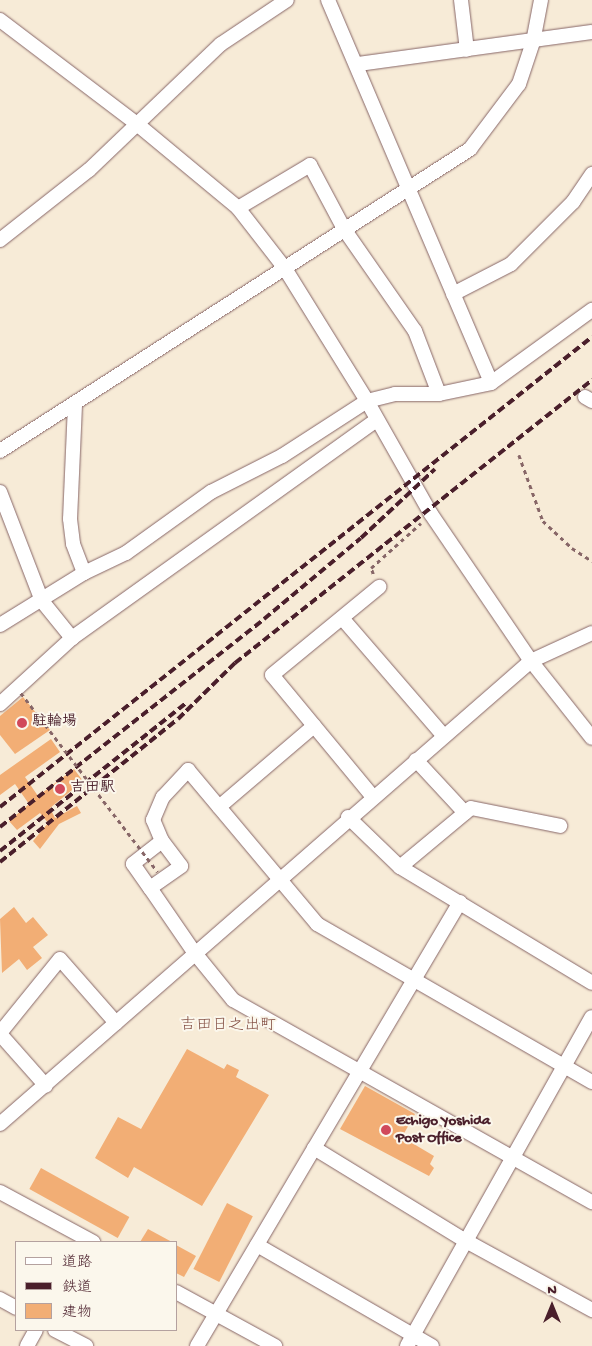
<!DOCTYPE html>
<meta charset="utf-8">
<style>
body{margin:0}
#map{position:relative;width:592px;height:1346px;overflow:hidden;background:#f7ebd7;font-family:"Gochi Hand","Klee One",sans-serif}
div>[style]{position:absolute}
.building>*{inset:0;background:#f2ae75;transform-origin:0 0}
.path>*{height:2.5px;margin-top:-1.25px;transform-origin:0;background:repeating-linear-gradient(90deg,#876667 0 4px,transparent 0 8px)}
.roads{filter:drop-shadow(0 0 1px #876667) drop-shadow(0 0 1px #876667)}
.minor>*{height:14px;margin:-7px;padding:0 7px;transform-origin:7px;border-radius:7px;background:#fff}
.rail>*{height:4px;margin-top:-2px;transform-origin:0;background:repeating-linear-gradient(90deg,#4a1f2b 0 8px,transparent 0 12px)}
.path-bridge>*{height:2.5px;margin-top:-1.25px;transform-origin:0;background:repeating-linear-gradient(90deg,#876667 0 4px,transparent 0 8px)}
.dots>*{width:14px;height:14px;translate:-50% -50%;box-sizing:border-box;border:2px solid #fbf7ec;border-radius:50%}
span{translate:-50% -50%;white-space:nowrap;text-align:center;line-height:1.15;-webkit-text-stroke:4px #fbf7ec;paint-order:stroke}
.poi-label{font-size:15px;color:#4a1f2b;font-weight:700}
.left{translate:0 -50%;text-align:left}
.neighbourhood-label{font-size:16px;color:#855145}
.legend{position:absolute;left:15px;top:1241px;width:162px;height:90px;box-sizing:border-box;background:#fbf7ec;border:1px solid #b4a19f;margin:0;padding:6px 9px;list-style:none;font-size:15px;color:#4a1f2b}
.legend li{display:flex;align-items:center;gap:10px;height:25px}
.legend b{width:25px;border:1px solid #b4a19f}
.north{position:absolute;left:527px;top:1281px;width:50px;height:50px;-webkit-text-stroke:4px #fbf7ec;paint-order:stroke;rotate:0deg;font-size:14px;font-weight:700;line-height:20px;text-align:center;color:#4a1f2b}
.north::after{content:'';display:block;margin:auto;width:18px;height:22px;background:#4a1f2b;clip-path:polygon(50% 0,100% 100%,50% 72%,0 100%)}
</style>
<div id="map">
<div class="building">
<div style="clip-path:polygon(23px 697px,50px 730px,15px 754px,0 735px,0 716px)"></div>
<div style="clip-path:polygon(51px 739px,60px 752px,25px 777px,38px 796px,74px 769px,83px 781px,50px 808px,55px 818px,77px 806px,81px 813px,59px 824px,40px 849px,33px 841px,48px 823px,40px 813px,17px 830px,9px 821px,29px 804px,15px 784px,0 795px,0 775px)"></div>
<div style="clip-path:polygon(14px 907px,26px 923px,33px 917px,48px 935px,33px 947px,42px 958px,27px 970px,19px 959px,2px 973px,0 919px)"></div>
<div style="clip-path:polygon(187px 1049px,224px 1069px,227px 1064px,239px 1070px,236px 1077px,269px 1095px,202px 1206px,134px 1167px,128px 1178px,95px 1158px,118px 1117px,141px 1129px)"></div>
<div style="clip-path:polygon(365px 1086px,415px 1114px,402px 1137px,434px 1156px,430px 1164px,434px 1168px,429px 1176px,340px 1129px)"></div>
<div style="left:41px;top:1168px;width:101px;height:24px;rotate:29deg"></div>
<div style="left:227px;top:1203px;width:29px;height:74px;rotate:27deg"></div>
<div style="clip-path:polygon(148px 1229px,172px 1242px,140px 1242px)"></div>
<div style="clip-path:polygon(176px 1245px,196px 1256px,184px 1277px,176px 1273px)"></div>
</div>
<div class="path">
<div style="left:519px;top:455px;width:70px;rotate:70deg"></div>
<div style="left:543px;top:521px;width:40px;rotate:43deg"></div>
<div style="left:572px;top:548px;width:24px;rotate:33deg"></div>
<div style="left:373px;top:574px;width:6px;rotate:-108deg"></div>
<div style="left:371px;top:568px;width:67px;rotate:-42deg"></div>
</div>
<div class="roads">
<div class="minor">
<div style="left:328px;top:0;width:416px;rotate:66.9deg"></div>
<div style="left:491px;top:383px;width:125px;rotate:-35.9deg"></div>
<div style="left:461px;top:0;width:50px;rotate:83.2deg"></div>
<div style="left:0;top:20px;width:172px;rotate:37.2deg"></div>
<div style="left:137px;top:124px;width:131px;rotate:39.7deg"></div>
<div style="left:238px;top:208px;width:75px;rotate:52.1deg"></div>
<div style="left:284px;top:267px;width:158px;rotate:58.2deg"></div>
<div style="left:367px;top:401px;width:130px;rotate:60.5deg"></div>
<div style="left:431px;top:514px;width:178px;rotate:55.8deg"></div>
<div style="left:531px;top:661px;width:98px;rotate:51.6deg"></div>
<div style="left:358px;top:64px;width:236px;rotate:-7.8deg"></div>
<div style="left:238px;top:208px;width:84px;rotate:-30.8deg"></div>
<div style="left:310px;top:165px;width:72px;rotate:62deg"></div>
<div style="left:344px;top:229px;width:124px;rotate:55.2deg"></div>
<div style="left:415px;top:331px;width:67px;rotate:69.1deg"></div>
<div style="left:0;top:240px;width:113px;rotate:-38.2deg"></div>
<div style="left:89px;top:170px;width:182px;rotate:-43.7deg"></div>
<div style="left:221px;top:44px;width:79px;rotate:-33.7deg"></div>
<div style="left:453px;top:294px;width:65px;rotate:-27.3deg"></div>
<div style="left:511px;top:264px;width:88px;rotate:-45deg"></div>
<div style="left:573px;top:202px;width:34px;rotate:-56deg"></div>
<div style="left:585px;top:397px;width:8px;rotate:30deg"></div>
<div style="left:75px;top:405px;width:114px;rotate:92.5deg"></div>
<div style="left:70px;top:519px;width:25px;rotate:83deg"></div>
<div style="left:73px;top:544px;width:31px;rotate:69deg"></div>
<div style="left:0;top:451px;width:559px;rotate:-32.72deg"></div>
<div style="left:470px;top:149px;width:81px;rotate:-53deg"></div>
<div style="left:519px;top:84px;width:44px;rotate:-71.6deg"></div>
<div style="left:533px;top:42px;width:43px;rotate:-79.2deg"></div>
<div style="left:0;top:492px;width:117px;rotate:68.9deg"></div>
<div style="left:42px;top:601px;width:48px;rotate:51deg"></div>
<div style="left:342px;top:618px;width:156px;rotate:49.2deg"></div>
<div style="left:0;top:625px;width:99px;rotate:-31.8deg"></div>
<div style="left:84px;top:573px;width:47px;rotate:-25.5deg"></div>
<div style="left:126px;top:553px;width:105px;rotate:-35.7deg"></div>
<div style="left:211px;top:492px;width:80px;rotate:-26.9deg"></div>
<div style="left:282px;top:456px;width:101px;rotate:-32.9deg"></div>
<div style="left:367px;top:401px;width:29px;rotate:-14deg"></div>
<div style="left:395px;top:394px;width:44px"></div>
<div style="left:439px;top:394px;width:53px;rotate:-11.9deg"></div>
<div style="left:0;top:704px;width:98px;rotate:-42.5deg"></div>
<div style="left:72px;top:638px;width:374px;rotate:-35.6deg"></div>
<div style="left:416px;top:760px;width:72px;rotate:47.2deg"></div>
<div style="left:373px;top:797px;width:158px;rotate:-129.6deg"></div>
<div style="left:272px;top:675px;width:139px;rotate:-39.4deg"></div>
<div style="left:219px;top:807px;width:125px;rotate:-40.5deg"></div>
<div style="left:348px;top:817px;width:72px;rotate:43.9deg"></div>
<div style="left:400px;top:867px;width:224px;rotate:31.1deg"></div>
<div style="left:162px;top:841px;width:23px;rotate:-113deg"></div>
<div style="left:153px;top:820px;width:25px;rotate:-67deg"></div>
<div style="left:163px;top:797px;width:37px;rotate:-47deg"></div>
<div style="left:188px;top:770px;width:201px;rotate:50deg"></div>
<div style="left:317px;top:924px;width:317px;rotate:29.9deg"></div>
<div style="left:400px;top:867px;width:92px;rotate:-39.7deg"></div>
<div style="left:471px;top:808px;width:91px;rotate:11.4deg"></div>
<div style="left:150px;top:888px;width:38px;rotate:-35deg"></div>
<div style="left:181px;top:866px;width:31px;rotate:-127deg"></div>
<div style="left:162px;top:841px;width:37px;rotate:142deg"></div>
<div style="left:133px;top:864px;width:29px;rotate:55deg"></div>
<div style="left:150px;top:888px;width:78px;rotate:55.5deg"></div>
<div style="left:194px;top:952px;width:62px;rotate:50.9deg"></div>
<div style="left:233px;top:1000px;width:412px;rotate:29.4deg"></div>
<div style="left:0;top:1033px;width:95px;rotate:-51deg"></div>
<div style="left:60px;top:959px;width:85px;rotate:48.8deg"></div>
<div style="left:0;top:1034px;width:69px;rotate:48.5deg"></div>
<div style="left:0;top:1124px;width:705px;rotate:-41.09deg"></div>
<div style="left:531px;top:661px;width:67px;rotate:-24.7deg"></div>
<div style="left:314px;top:1148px;width:178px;rotate:31.5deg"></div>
<div style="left:466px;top:1241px;width:144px;rotate:28.7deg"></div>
<div style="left:0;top:1192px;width:106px;rotate:28.3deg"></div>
<div style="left:257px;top:1245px;width:202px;rotate:30deg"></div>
<div style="left:176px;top:1292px;width:113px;rotate:28.6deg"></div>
<div style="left:0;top:1299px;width:18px;rotate:29deg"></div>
<div style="left:55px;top:1330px;width:35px;rotate:27deg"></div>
<div style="left:27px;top:1346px;width:18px;rotate:-61deg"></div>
<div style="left:197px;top:1346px;width:516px;rotate:-59.36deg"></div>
<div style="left:407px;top:1346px;width:377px;rotate:-60.7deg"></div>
</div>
</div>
<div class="rail">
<div style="left:0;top:807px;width:756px;rotate:-38.45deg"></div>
<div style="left:0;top:827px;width:336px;rotate:-38.2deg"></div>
<div style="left:264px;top:619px;width:126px;rotate:-39.9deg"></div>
<div style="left:361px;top:538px;width:101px;rotate:-43deg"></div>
<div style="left:0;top:851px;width:238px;rotate:-38.5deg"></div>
<div style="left:0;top:862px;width:228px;rotate:-38.8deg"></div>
<div style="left:178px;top:719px;width:80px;rotate:-44.5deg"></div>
<div style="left:235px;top:663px;width:456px;rotate:-38.4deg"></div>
</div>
<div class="path-bridge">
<div style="left:21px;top:693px;width:225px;rotate:52.6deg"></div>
</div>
<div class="dots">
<div style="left:22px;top:723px;background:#d1495b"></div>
<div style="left:60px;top:789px;background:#d1495b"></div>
<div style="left:386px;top:1130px;background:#d1495b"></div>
</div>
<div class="poi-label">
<span class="left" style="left:32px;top:723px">駐輪場</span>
<span class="left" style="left:70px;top:789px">吉田駅</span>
<span class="left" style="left:396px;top:1130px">Echigo Yoshida<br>Post Office</span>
</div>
<div class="neighbourhood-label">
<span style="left:228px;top:1027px">吉田日之出町</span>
</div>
<ul class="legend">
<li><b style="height:6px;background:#fff"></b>道路</li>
<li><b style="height:6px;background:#4a1f2b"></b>鉄道</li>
<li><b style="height:14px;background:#f2ae75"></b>建物</li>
</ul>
<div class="north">N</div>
</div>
